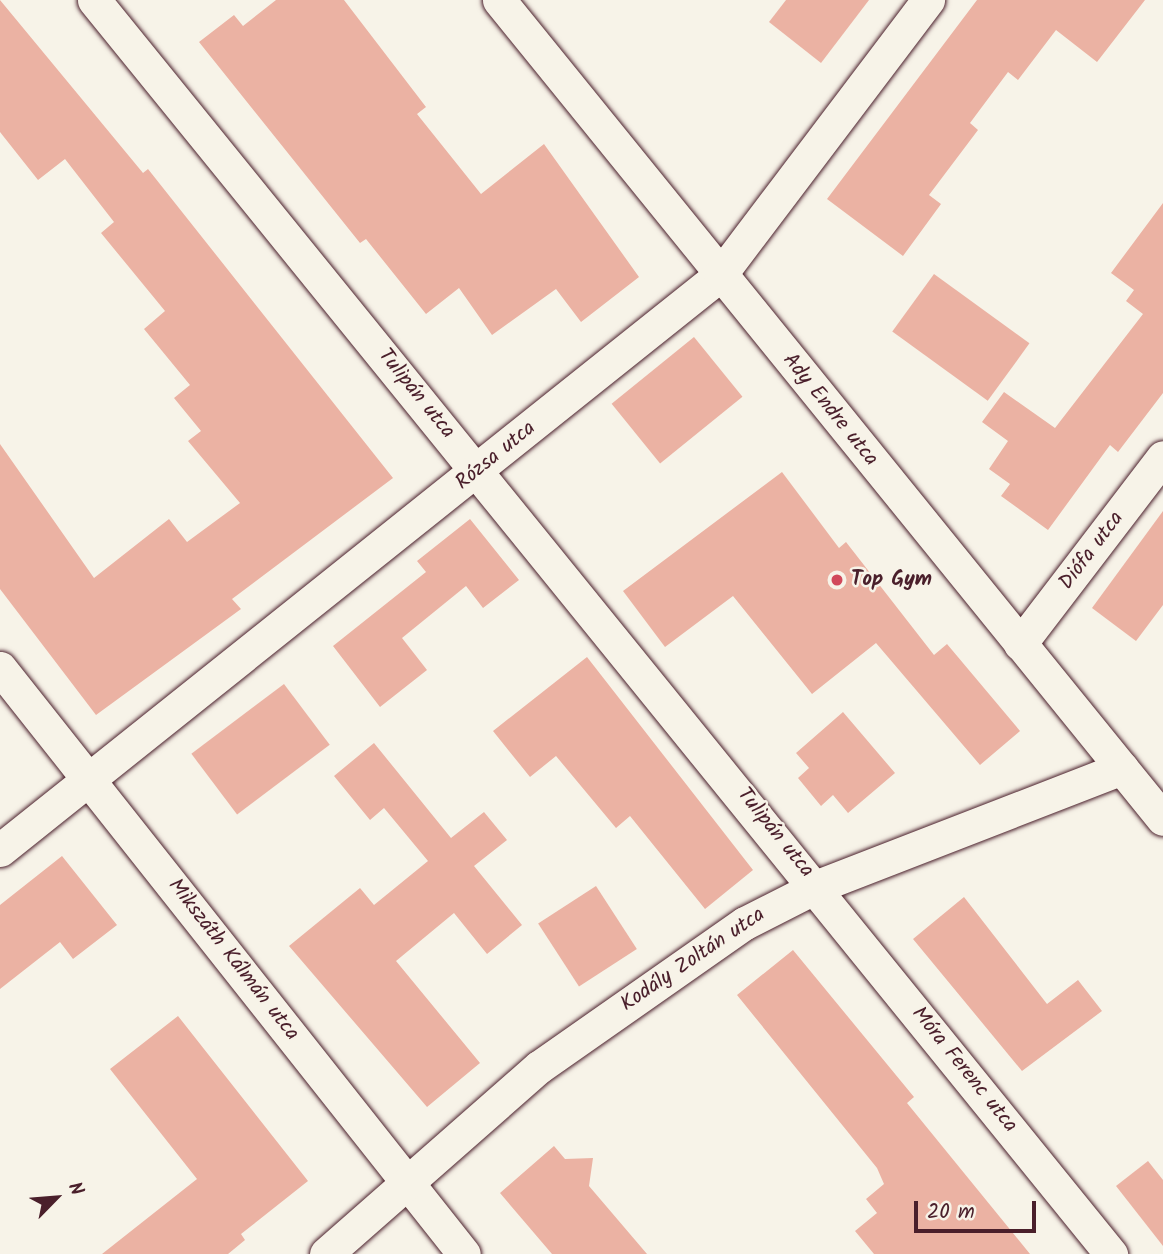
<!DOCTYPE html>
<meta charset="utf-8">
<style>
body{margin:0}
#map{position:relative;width:1163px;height:1254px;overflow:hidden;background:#f7f3e8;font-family:Kalam,sans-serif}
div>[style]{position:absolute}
.building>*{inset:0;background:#ebb2a3;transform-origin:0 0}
.roads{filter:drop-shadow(0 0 2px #4a1f2b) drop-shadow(0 0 2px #4a1f2b)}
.street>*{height:33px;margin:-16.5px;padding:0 16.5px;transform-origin:16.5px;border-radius:16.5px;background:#f7f3e8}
.dots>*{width:19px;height:19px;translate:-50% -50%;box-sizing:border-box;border:4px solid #f7f3e8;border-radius:50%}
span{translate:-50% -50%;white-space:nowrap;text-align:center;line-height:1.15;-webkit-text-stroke:5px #f7f3e8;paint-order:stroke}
.street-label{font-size:21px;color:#4a1f2b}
.poi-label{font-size:21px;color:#4a1f2b;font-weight:700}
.left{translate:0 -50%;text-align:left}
.north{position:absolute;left:21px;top:1163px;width:70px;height:70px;-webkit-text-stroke:5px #f7f3e8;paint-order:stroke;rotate:65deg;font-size:19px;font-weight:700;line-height:28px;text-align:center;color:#4a1f2b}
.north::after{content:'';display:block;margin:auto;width:24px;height:32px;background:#4a1f2b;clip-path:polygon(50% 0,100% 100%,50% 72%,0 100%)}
.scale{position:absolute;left:914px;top:1201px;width:122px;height:32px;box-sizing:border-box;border:4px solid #4a1f2b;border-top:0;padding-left:9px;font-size:21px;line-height:24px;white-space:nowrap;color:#4a1f2b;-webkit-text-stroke:5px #f7f3e8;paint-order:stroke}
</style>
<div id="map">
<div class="building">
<div style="clip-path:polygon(0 0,143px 173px,148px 169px,393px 478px,232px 599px,241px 609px,96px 715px,0 589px,0 444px,94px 578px,169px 519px,187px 542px,240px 503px,188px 441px,201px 431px,174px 398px,190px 385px,144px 329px,165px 311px,101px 233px,114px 222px,65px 159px,38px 180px,0 132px)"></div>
<div style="clip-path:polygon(276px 0,344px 0,426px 107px,417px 114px,481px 194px,544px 144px,639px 277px,581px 322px,556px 289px,492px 335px,459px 288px,426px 314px,366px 239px,360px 243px,199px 42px,234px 15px,243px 26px)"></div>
<div style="clip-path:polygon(786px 0,869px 0,821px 63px,769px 22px)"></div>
<div style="clip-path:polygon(977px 0,1145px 0,1097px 62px,1056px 30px,1018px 80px,1008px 72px,970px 123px,978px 130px,929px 195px,941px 204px,903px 256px,827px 199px)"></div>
<div style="clip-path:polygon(1163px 203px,1163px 393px,1118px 452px,1110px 445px,1048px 530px,1001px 496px,1010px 484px,989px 469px,1008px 441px,982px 422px,1004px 392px,1055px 428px,1143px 314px,1126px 301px,1134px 290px,1111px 273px)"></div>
<div style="left:934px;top:274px;width:118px;height:71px;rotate:36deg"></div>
<div style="left:694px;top:337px;width:77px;height:106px;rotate:51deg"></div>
<div style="clip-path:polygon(782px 472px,839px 548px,846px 542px,934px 655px,947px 644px,1020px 731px,980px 765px,876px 643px,812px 694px,733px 596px,665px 647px,623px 591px)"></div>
<div style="clip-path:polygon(1163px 511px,1163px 605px,1136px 641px,1092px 608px)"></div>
<div style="clip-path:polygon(470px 519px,519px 580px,483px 608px,466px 586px,402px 638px,427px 670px,380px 707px,333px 646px,426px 572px,417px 561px)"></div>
<div style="clip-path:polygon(587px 657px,753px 870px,705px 909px,630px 816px,616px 828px,556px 756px,530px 777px,493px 731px)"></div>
<div style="left:284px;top:684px;width:76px;height:116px;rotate:53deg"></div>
<div style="clip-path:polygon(843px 712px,895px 773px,848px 813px,833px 795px,821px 806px,798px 778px,809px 768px,796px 753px)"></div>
<div style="clip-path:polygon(374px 743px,451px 838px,484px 812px,507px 840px,474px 866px,522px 925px,487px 954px,454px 913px,396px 961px,480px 1063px,427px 1107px,289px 946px,360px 888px,374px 905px,428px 861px,384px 808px,370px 820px,334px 776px)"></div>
<div style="clip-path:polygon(62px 856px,117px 925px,73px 959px,60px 942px,0 989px,0 905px)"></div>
<div style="left:596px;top:886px;width:75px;height:69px;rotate:57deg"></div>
<div style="clip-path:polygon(964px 897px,1047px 1004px,1078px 980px,1102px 1011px,1022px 1071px,913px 939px)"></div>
<div style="clip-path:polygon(793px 950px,914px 1097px,907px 1103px,1030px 1254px,874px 1254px,855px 1231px,877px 1213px,866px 1199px,884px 1184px,877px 1168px,737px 995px)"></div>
<div style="clip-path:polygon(178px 1016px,308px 1181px,241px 1234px,245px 1240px,228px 1254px,102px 1254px,197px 1179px,110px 1069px)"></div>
<div style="clip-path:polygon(554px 1146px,565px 1159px,593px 1158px,589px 1186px,647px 1254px,552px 1254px,500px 1193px)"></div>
<div style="clip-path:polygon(1148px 1161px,1163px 1180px,1163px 1246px,1116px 1186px)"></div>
</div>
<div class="roads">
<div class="street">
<div style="left:94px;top:0;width:1615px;rotate:50.96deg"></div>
<div style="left:499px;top:0;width:1054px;rotate:50.97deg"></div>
<div style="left:1020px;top:644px;width:235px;rotate:-52.6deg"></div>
<div style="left:0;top:668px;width:747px;rotate:51.63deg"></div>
<div style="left:0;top:850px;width:921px;rotate:-38.61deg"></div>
<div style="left:720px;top:275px;width:345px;rotate:-52.9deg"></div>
<div style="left:326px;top:1254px;width:283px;rotate:-41.3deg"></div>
<div style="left:539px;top:1067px;width:251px;rotate:-35deg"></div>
<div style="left:745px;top:923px;width:82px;rotate:-26.9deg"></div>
<div style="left:818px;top:886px;width:326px;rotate:-21.2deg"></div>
</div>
</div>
<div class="dots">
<div style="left:837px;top:580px;background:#d1495b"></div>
</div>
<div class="street-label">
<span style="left:416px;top:394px;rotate:51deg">Tulipán utca</span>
<span style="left:830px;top:410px;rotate:51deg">Ady Endre utca</span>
<span style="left:496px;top:456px;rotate:-39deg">Rózsa utca</span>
<span style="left:1092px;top:551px;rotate:-53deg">Diófa utca</span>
<span style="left:775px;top:833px;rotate:51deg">Tulipán utca</span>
<span style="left:233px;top:960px;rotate:52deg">Mikszáth Kálmán utca</span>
<span style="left:693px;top:960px;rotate:-34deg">Kodály Zoltán utca</span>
<span style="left:964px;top:1070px;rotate:51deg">Móra Ferenc utca</span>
</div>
<div class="poi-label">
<span class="left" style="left:851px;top:580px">Top Gym</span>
</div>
<div class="north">N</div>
<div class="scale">20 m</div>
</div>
